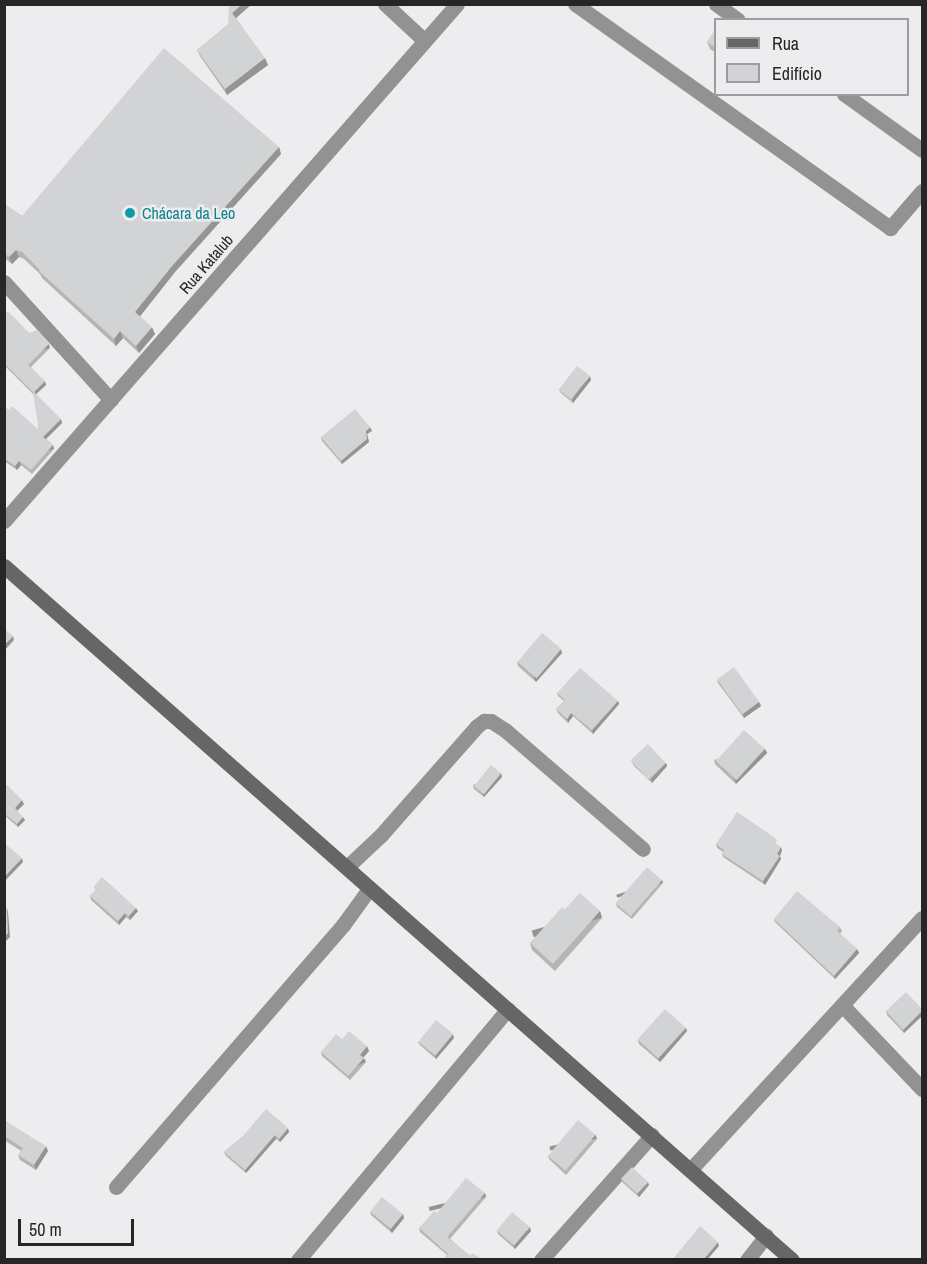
<!DOCTYPE html>
<meta charset="utf-8">
<style>
body{margin:0}
#map{position:relative;width:927px;height:1264px;overflow:hidden;background:#ededef;font-family:"Archivo Narrow",sans-serif}
div>[style]{position:absolute}
.street>*{height:15px;margin:-7.5px;padding:0 7.5px;transform-origin:7.5px;border-radius:7.5px;background:#919291}
.secondary>*{height:15px;margin:-7.5px;padding:0 7.5px;transform-origin:7.5px;border-radius:7.5px;background:#656666}
.wall>*{inset:0;background:#b5b5b6}
.shaded-wall>*{inset:0;background:#939494;transform-origin:0 0}
.building>*{inset:0;background:#d2d3d4;transform-origin:0 0}
.dots>*{width:16px;height:16px;translate:-50% -50%;box-sizing:border-box;border:3px solid #ededef;border-radius:50%}
span{translate:-50% -50%;white-space:nowrap;text-align:center;line-height:1.15;-webkit-text-stroke:5px #ededef;paint-order:stroke}
.culture-label{font-size:16px;color:#0d838f}
.left{translate:0 -50%;text-align:left}
.street-label{font-size:16px;color:#262626}
.frame{position:absolute;inset:0;border:6px solid #262626;pointer-events:none}
.legend{position:absolute;left:714px;top:18px;width:195px;height:78px;box-sizing:border-box;background:#ededef;border:2px solid #9d9d9f;margin:0;padding:8px 10px;list-style:none;font-size:18px;color:#262626}
.legend li{display:flex;align-items:center;gap:12px;height:30px}
.legend b{width:30px;border:2px solid #9d9d9f}
.scale{position:absolute;left:18px;top:1219px;width:116px;height:27px;box-sizing:border-box;border:3px solid #262626;border-top:0;padding-left:8px;font-size:18px;line-height:21px;white-space:nowrap;color:#262626;-webkit-text-stroke:4px #ededef;paint-order:stroke}
</style>
<div id="map">
<div class="street">
<div style="left:385px;top:4px;width:54px;rotate:42.8deg"></div>
<div style="left:575px;top:4px;width:387px;rotate:35.4deg"></div>
<div style="left:890px;top:228px;width:49px;rotate:-49.1deg"></div>
<div style="left:716px;top:4px;width:27px;rotate:36deg"></div>
<div style="left:844px;top:94px;width:96px;rotate:35.7deg"></div>
<div style="left:4px;top:282px;width:159px;rotate:47.8deg"></div>
<div style="left:4px;top:521px;width:687px;rotate:-48.77deg"></div>
<div style="left:347px;top:867px;width:47px;rotate:-43.3deg"></div>
<div style="left:381px;top:835px;width:145px;rotate:-48.6deg"></div>
<div style="left:477px;top:726px;width:9px;rotate:-36deg"></div>
<div style="left:484px;top:721px;width:7px"></div>
<div style="left:491px;top:721px;width:17px;rotate:33deg"></div>
<div style="left:505px;top:730px;width:182px;rotate:40.8deg"></div>
<div style="left:842px;top:1005px;width:116px;rotate:46.4deg"></div>
<div style="left:691px;top:1169px;width:341px;rotate:-47.4deg"></div>
<div style="left:116px;top:1187px;width:347px;rotate:-49.1deg"></div>
<div style="left:343px;top:925px;width:44px;rotate:-54.2deg"></div>
<div style="left:298px;top:1260px;width:327px;rotate:-50.1deg"></div>
<div style="left:541px;top:1260px;width:167px;rotate:-48.4deg"></div>
<div style="left:747px;top:1260px;width:31px;rotate:-52deg"></div>
</div>
<div class="secondary">
<div style="left:4px;top:566px;width:1050px;rotate:41.37deg"></div>
</div>
<div class="wall">
<div style="clip-path:polygon(236px 18px,268px 65px,227px 95px,200px 56px,197px 50px)"></div>
<div style="clip-path:polygon(716px 29px,716px 53px,710px 49px,707px 42px)"></div>
<div style="clip-path:polygon(279px 147px,281px 154px,175px 272px,140px 316px,155px 334px,139px 353px,123px 338px,116px 346px,42px 278px,40px 274px,24px 259px,19px 257px,12px 264px,4px 258px,4px 204px,22px 216px)"></div>
<div style="clip-path:polygon(4px 313px,29px 333px,50px 348px,31px 367px,46px 385px,36px 394px,62px 423px,46px 439px,53px 445px,54px 449px,32px 474px,21px 465px,17px 470px,4px 461px,4px 407px,39px 430px,34px 395px,4px 365px)"></div>
<div style="clip-path:polygon(591px 380px,573px 403px,561px 393px,559px 390px)"></div>
<div style="clip-path:polygon(372px 431px,367px 434px,369px 442px,342px 464px,322px 441px,321px 437px)"></div>
<div style="clip-path:polygon(562px 653px,536px 682px,518px 666px,517px 662px)"></div>
<div style="clip-path:polygon(717px 680px,759px 702px,761px 706px,744px 718px,718px 683px)"></div>
<div style="clip-path:polygon(557px 693px,618px 701px,619px 704px,593px 734px,573px 716px,568px 723px,558px 713px,556px 709px,564px 701px,558px 696px)"></div>
<div style="clip-path:polygon(765px 749px,767px 753px,736px 784px,715px 764px,714px 760px)"></div>
<div style="clip-path:polygon(632px 762px,666px 763px,667px 766px,652px 783px,634px 766px)"></div>
<div style="clip-path:polygon(501px 773px,502px 777px,484px 797px,474px 789px,473px 785px)"></div>
<div style="clip-path:polygon(4px 788px,24px 804px,17px 811px,25px 820px,18px 827px,4px 815px)"></div>
<div style="clip-path:polygon(716px 844px,778px 845px,782px 850px,780px 856px,781px 859px,765px 885px,723px 857px,722px 854px,723px 852px,717px 848px)"></div>
<div style="clip-path:polygon(662px 880px,663px 883px,632px 919px,617px 907px,616px 903px)"></div>
<div style="clip-path:polygon(94px 886px,138px 911px,130px 920px,126px 917px,119px 925px,91px 900px,90px 896px,96px 890px)"></div>
<div style="clip-path:polygon(565px 909px,600px 911px,602px 918px,555px 971px,532px 950px,530px 943px)"></div>
<div style="clip-path:polygon(774px 919px,840px 927px,842px 931px,840px 934px,857px 949px,859px 953px,835px 979px,775px 922px)"></div>
<div style="clip-path:polygon(922px 1009px,922px 1016px,904px 1033px,887px 1015px,886px 1011px)"></div>
<div style="clip-path:polygon(686px 1028px,687px 1031px,660px 1062px,639px 1044px,638px 1040px)"></div>
<div style="clip-path:polygon(454px 1038px,436px 1059px,420px 1045px,418px 1042px)"></div>
<div style="clip-path:polygon(342px 1039px,369px 1051px,363px 1057px,366px 1062px,350px 1080px,322px 1056px,321px 1052px)"></div>
<div style="clip-path:polygon(4px 1120px,48px 1151px,36px 1170px,20px 1160px,18px 1155px,21px 1151px,4px 1140px)"></div>
<div style="clip-path:polygon(289px 1132px,280px 1142px,276px 1139px,246px 1173px,226px 1156px,224px 1152px,242px 1137px)"></div>
<div style="clip-path:polygon(597px 1139px,566px 1175px,549px 1159px,548px 1156px)"></div>
<div style="clip-path:polygon(621px 1179px,649px 1185px,639px 1197px,623px 1183px)"></div>
<div style="clip-path:polygon(485px 1193px,486px 1197px,450px 1239px,470px 1256px,482px 1260px,443px 1260px,447px 1255px,420px 1232px,419px 1228px,437px 1213px)"></div>
<div style="clip-path:polygon(370px 1212px,403px 1214px,404px 1218px,392px 1233px,371px 1215px)"></div>
<div style="clip-path:polygon(497px 1231px,531px 1231px,515px 1249px,498px 1234px)"></div>
</div>
<div class="shaded-wall">
<div style="clip-path:polygon(242px 4px,252px 4px,234px 20px,232px 13px)"></div>
<div style="clip-path:polygon(265px 58px,268px 65px,227px 95px,225px 89px)"></div>
<div style="clip-path:polygon(279px 147px,281px 154px,175px 272px,138px 319px,135px 312px,172px 266px)"></div>
<div style="clip-path:polygon(16px 250px,19px 257px,12px 264px,9px 257px)"></div>
<div style="clip-path:polygon(152px 327px,155px 334px,139px 353px,136px 346px)"></div>
<div style="clip-path:polygon(120px 331px,123px 338px,116px 346px,114px 339px)"></div>
<div style="left:49px;top:344px;width:4px;height:30px;rotate:76deg"></div>
<div style="clip-path:polygon(590px 376px,591px 380px,573px 403px,572px 399px)"></div>
<div style="clip-path:polygon(45px 381px,46px 385px,35px 395px,34px 392px)"></div>
<div style="clip-path:polygon(61px 419px,62px 423px,44px 441px,43px 437px)"></div>
<div style="clip-path:polygon(370px 427px,372px 431px,367px 434px,369px 442px,342px 464px,341px 461px,366px 431px)"></div>
<div style="left:53px;top:445px;width:4px;height:33px;rotate:76deg"></div>
<div style="clip-path:polygon(19px 461px,21px 465px,17px 470px,15px 466px)"></div>
<div style="clip-path:polygon(13px 636px,14px 640px,4px 651px,4px 645px)"></div>
<div style="clip-path:polygon(561px 649px,562px 653px,536px 682px,534px 678px)"></div>
<div style="clip-path:polygon(618px 701px,619px 704px,593px 734px,592px 730px)"></div>
<div style="clip-path:polygon(759px 702px,761px 706px,744px 718px,743px 714px)"></div>
<div style="clip-path:polygon(571px 713px,573px 716px,568px 723px,567px 719px)"></div>
<div style="clip-path:polygon(765px 749px,767px 753px,736px 784px,735px 780px)"></div>
<div style="clip-path:polygon(666px 763px,667px 766px,652px 783px,651px 779px)"></div>
<div style="clip-path:polygon(501px 773px,502px 777px,484px 797px,483px 794px)"></div>
<div style="clip-path:polygon(22px 800px,24px 804px,16px 812px,15px 808px)"></div>
<div style="clip-path:polygon(23px 817px,25px 820px,18px 827px,17px 824px)"></div>
<div style="clip-path:polygon(781px 847px,782px 850px,780px 856px,781px 859px,765px 885px,763px 881px)"></div>
<div style="clip-path:polygon(22px 858px,23px 862px,4px 882px,4px 877px)"></div>
<div style="left:662px;top:880px;width:3px;height:48px;rotate:72deg"></div>
<div style="clip-path:polygon(7px 908px,8px 912px,10px 937px,4px 943px)"></div>
<div style="clip-path:polygon(136px 908px,138px 911px,130px 920px,129px 916px)"></div>
<div style="left:600px;top:911px;width:7px;height:71px;rotate:74deg"></div>
<div style="clip-path:polygon(125px 913px,126px 917px,119px 925px,118px 921px)"></div>
<div style="clip-path:polygon(857px 949px,859px 953px,835px 979px,834px 976px)"></div>
<div style="clip-path:polygon(922px 1011px,922px 1016px,904px 1033px,903px 1030px)"></div>
<div style="clip-path:polygon(686px 1028px,687px 1031px,660px 1062px,658px 1059px)"></div>
<div style="clip-path:polygon(453px 1034px,454px 1038px,436px 1059px,435px 1056px)"></div>
<div style="clip-path:polygon(367px 1046px,369px 1051px,362px 1059px,360px 1055px)"></div>
<div style="left:364px;top:1058px;width:4px;height:24px;rotate:63deg"></div>
<div style="clip-path:polygon(288px 1128px,289px 1132px,280px 1142px,279px 1139px)"></div>
<div style="clip-path:polygon(275px 1135px,276px 1139px,246px 1173px,245px 1170px)"></div>
<div style="left:596px;top:1135px;width:4px;height:48px;rotate:76deg"></div>
<div style="clip-path:polygon(46px 1146px,48px 1151px,36px 1170px,34px 1165px)"></div>
<div style="clip-path:polygon(648px 1182px,649px 1185px,639px 1197px,637px 1194px)"></div>
<div style="left:485px;top:1193px;width:4px;height:58px;rotate:76deg"></div>
<div style="clip-path:polygon(403px 1214px,404px 1218px,392px 1233px,390px 1229px)"></div>
<div style="clip-path:polygon(530px 1227px,531px 1231px,515px 1249px,514px 1246px)"></div>
<div style="clip-path:polygon(718px 1242px,719px 1246px,707px 1260px,703px 1260px)"></div>
</div>
<div class="building">
<div style="clip-path:polygon(229px 4px,242px 4px,232px 13px,265px 58px,225px 89px,197px 50px,228px 25px)"></div>
<div style="clip-path:polygon(716px 29px,716px 48px,707px 42px)"></div>
<div style="clip-path:polygon(164px 48px,279px 147px,172px 266px,135px 312px,152px 327px,136px 346px,120px 331px,114px 339px,39px 271px,40px 270px,22px 252px,16px 250px,9px 257px,4px 253px,4px 204px,22px 216px)"></div>
<div style="clip-path:polygon(9px 312px,29px 333px,37px 330px,49px 344px,28px 365px,45px 381px,34px 392px,61px 419px,43px 437px,53px 445px,31px 470px,19px 461px,15px 466px,4px 458px,4px 407px,9px 410px,12px 406px,39px 430px,33px 392px,4px 363px,4px 313px)"></div>
<div style="left:577px;top:366px;width:16px;height:30px;rotate:38deg"></div>
<div style="clip-path:polygon(355px 409px,370px 427px,366px 431px,367px 439px,341px 461px,321px 437px)"></div>
<div style="clip-path:polygon(4px 629px,13px 636px,4px 645px)"></div>
<div style="left:542px;top:633px;width:25px;height:38px;rotate:40deg"></div>
<div style="left:734px;top:667px;width:43px;height:21px;rotate:54deg"></div>
<div style="clip-path:polygon(580px 668px,618px 701px,592px 730px,571px 713px,567px 719px,556px 709px,565px 700px,557px 693px)"></div>
<div style="left:744px;top:730px;width:28px;height:42px;rotate:42deg"></div>
<div style="left:648px;top:744px;width:26px;height:24px;rotate:47deg"></div>
<div style="left:491px;top:765px;width:13px;height:27px;rotate:39deg"></div>
<div style="clip-path:polygon(7px 785px,22px 800px,15px 808px,23px 817px,17px 824px,4px 813px,4px 788px)"></div>
<div style="clip-path:polygon(737px 812px,774px 837px,777px 841px,775px 843px,781px 847px,777px 854px,780px 856px,763px 881px,722px 854px,724px 850px,716px 844px)"></div>
<div style="clip-path:polygon(4px 843px,22px 858px,4px 877px)"></div>
<div style="left:647px;top:867px;width:20px;height:48px;rotate:41deg"></div>
<div style="clip-path:polygon(102px 877px,136px 908px,129px 916px,125px 913px,118px 921px,90px 896px,97px 889px,94px 886px)"></div>
<div style="clip-path:polygon(797px 891px,840px 927px,837px 931px,857px 949px,834px 976px,774px 919px)"></div>
<div style="clip-path:polygon(580px 893px,600px 911px,553px 964px,530px 943px,562px 907px,565px 909px)"></div>
<div style="clip-path:polygon(4px 908px,7px 908px,8px 933px,4px 938px)"></div>
<div style="clip-path:polygon(906px 992px,922px 1009px,922px 1011px,903px 1030px,886px 1011px)"></div>
<div style="left:665px;top:1009px;width:28px;height:41px;rotate:42deg"></div>
<div style="left:436px;top:1020px;width:22px;height:28px;rotate:39deg"></div>
<div style="clip-path:polygon(349px 1031px,367px 1046px,360px 1055px,364px 1058px,348px 1076px,321px 1052px,336px 1034px,342px 1039px)"></div>
<div style="clip-path:polygon(266px 1109px,288px 1128px,279px 1139px,275px 1135px,245px 1170px,224px 1152px,242px 1137px)"></div>
<div style="clip-path:polygon(4px 1120px,46px 1146px,34px 1165px,18px 1155px,23px 1148px,4px 1136px)"></div>
<div style="left:578px;top:1120px;width:23px;height:47px;rotate:40deg"></div>
<div style="left:632px;top:1167px;width:22px;height:16px;rotate:43deg"></div>
<div style="clip-path:polygon(466px 1178px,485px 1193px,447px 1237px,470px 1256px,472px 1253px,482px 1259px,443px 1260px,448px 1254px,419px 1228px,434px 1211px,437px 1213px)"></div>
<div style="left:382px;top:1197px;width:27px;height:19px;rotate:39deg"></div>
<div style="left:512px;top:1212px;width:23px;height:24px;rotate:40deg"></div>
<div style="clip-path:polygon(700px 1226px,718px 1242px,703px 1260px,672px 1260px)"></div>
</div>
<div class="dots">
<div style="left:130px;top:213px;background:#0f9aa8"></div>
</div>
<div class="culture-label">
<span class="left" style="left:142px;top:213px">Chácara da Leo</span>
</div>
<div class="street-label">
<span style="left:206px;top:264px;rotate:-49deg">Rua Katalub</span>
</div>
<div class="frame"></div>
<ul class="legend">
<li><b style="height:8px;background:#656666"></b>Rua</li>
<li><b style="height:16px;background:#d2d3d4"></b>Edifício</li>
</ul>
<div class="scale">50 m</div>
</div>
